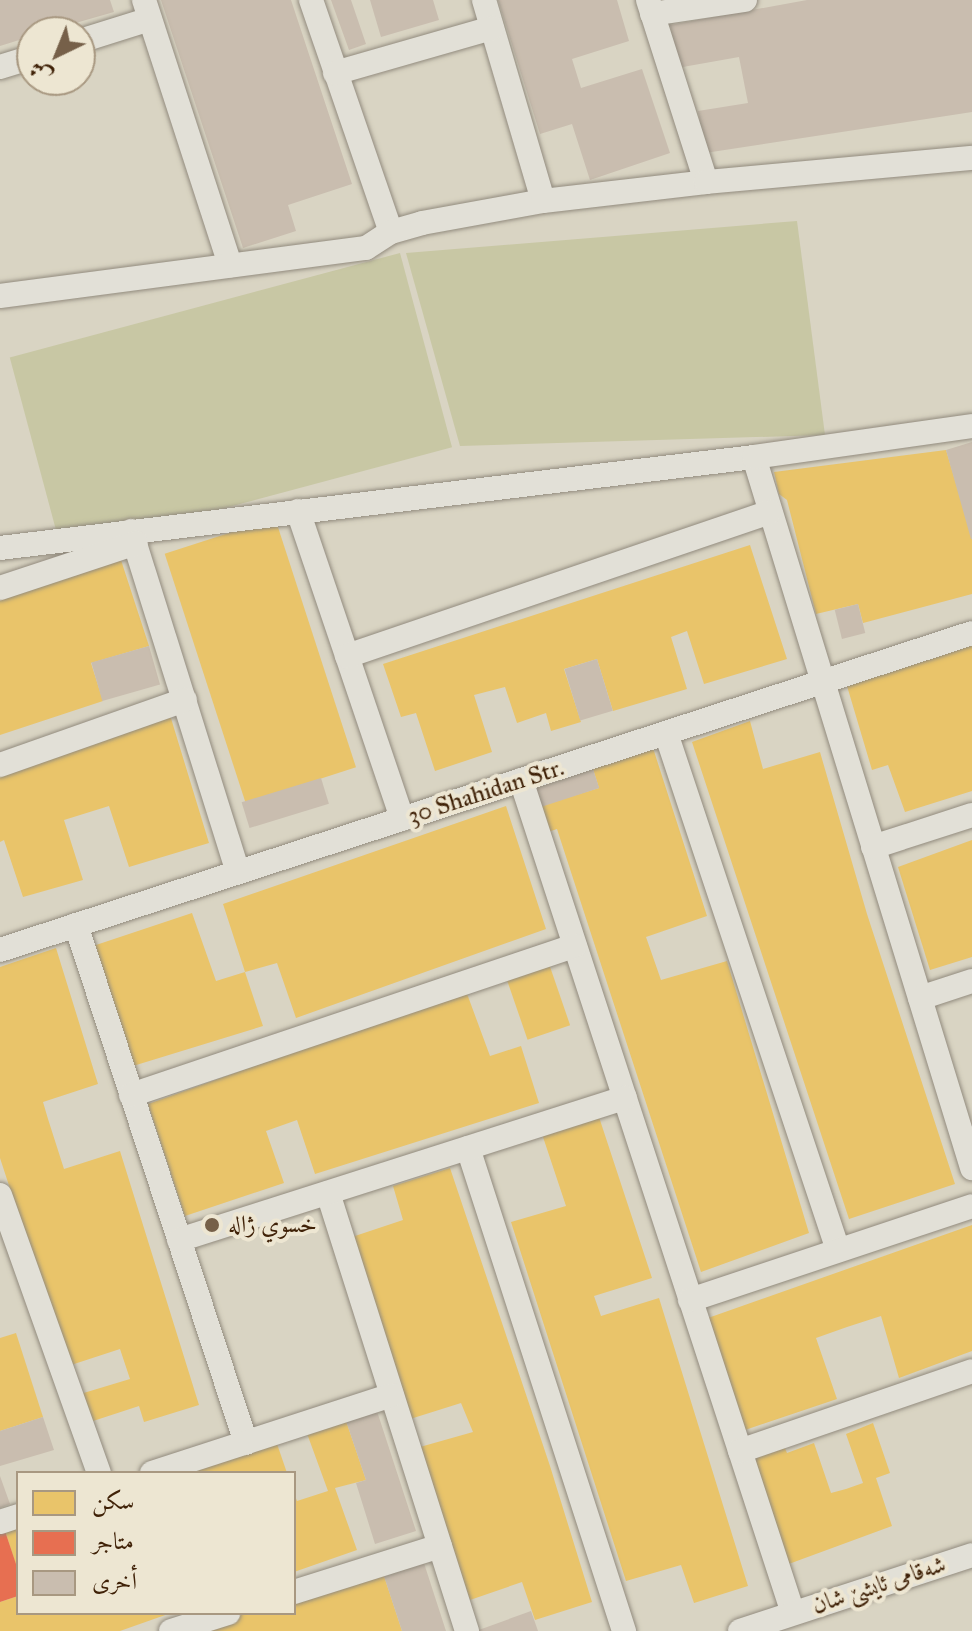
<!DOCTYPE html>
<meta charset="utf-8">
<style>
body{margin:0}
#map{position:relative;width:972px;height:1631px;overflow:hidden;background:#d9d4c3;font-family:"IM FELL Great Primer",Amiri,serif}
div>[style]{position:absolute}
.green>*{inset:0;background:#c8c7a4;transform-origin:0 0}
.homes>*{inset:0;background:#e9c46a;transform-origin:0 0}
.shops>*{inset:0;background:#e76f51}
.building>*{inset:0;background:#c9bdaf;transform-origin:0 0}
.roads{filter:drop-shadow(0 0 2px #928b7e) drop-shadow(0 0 2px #928b7e)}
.minor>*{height:24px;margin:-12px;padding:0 12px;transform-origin:12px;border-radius:12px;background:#e2e0d7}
.dots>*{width:22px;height:22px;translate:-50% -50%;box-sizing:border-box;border:4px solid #ede6d2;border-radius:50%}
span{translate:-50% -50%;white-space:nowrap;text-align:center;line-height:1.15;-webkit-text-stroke:8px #ede6d2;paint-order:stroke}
.street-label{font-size:24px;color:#402208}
.poi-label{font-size:24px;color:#402208}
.left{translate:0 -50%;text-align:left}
.legend{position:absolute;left:16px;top:1471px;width:280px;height:144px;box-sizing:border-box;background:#ede6d2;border:2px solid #a89881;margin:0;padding:10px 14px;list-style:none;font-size:24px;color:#402208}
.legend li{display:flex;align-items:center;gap:16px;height:40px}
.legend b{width:40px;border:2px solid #a89881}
.north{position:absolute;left:16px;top:16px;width:80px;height:80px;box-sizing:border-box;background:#ede6d2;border:2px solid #a89881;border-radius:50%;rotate:223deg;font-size:22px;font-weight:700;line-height:32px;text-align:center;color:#402208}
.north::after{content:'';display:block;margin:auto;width:28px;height:36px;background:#766049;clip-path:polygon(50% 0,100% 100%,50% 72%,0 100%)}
</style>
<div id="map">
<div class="green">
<div style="clip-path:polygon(797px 221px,825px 435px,460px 446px,406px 253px)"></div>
<div style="left:400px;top:253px;width:201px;height:404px;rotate:75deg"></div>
</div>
<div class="homes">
<div style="clip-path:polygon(946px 450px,972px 537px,972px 594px,863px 623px,858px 604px,816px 614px,787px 500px,779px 494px,774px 472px)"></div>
<div style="left:275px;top:518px;width:262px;height:116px;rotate:72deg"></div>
<div style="clip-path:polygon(750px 545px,787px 659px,704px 684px,687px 631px,671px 637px,687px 689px,613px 711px,597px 659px,564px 669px,581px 722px,551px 731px,546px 713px,517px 723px,505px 687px,474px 695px,492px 752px,435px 771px,416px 713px,401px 717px,383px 664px)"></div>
<div style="clip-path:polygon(120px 557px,149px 646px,91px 663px,103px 701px,0 735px,0 597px)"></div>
<div style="clip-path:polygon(972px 645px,972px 791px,905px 812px,888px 765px,872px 770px,847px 686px)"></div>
<div style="clip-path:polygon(170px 715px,209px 843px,129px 867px,109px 806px,64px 820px,83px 880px,23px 897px,4px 840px,0 842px,0 772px)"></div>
<div style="clip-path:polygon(750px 721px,763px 769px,820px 752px,867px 914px,955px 1184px,849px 1219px,692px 742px)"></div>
<div style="clip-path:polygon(653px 748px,707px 916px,646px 937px,661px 980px,727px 961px,809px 1233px,701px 1272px,557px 829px,545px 833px,536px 807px,599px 788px,593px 769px)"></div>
<div style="clip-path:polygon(506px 806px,546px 929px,296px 1018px,277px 963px,245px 972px,223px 904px)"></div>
<div style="clip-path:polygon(972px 840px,972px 957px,930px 970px,898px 867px)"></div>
<div style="clip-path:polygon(192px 913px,216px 981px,245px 972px,263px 1026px,133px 1066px,93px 946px)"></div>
<div style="clip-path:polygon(56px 948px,98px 1084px,43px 1102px,48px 1119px,64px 1169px,120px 1151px,199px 1405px,144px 1422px,139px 1406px,87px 1423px,77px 1395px,130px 1379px,120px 1349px,68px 1366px,0 1158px,0 967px)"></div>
<div style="left:547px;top:958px;width:71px;height:45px;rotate:71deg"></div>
<div style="clip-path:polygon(466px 991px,490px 1056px,521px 1046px,539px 1103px,315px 1174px,297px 1120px,266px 1131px,284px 1183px,185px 1216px,148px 1104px)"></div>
<div style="clip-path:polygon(599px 1117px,652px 1278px,594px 1296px,601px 1316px,659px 1298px,748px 1586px,694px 1603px,681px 1565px,626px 1581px,511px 1222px,566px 1206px,542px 1134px)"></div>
<div style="clip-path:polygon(450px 1168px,550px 1466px,592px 1602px,535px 1620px,522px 1582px,470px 1600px,420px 1447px,473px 1432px,461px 1403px,407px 1420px,343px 1240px,403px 1220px,393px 1186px)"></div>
<div style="clip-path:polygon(972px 1225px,972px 1351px,899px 1378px,881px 1316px,847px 1327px,816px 1338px,837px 1399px,745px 1430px,708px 1318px)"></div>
<div style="clip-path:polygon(16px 1333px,43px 1417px,0 1431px,0 1338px)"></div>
<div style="clip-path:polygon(344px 1415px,366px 1480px,335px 1488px,357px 1550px,294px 1572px,294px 1493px,297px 1501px,328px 1491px,305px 1428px)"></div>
<div style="clip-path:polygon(873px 1423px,890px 1473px,876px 1478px,892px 1526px,786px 1565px,749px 1458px,784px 1446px,787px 1453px,814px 1443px,831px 1493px,846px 1489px,863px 1483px,846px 1434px)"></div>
<div style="clip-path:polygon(275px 1438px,287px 1473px,177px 1473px)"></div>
<div style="clip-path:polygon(18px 1524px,18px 1568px,17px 1568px,4px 1528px)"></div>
<div style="clip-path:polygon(382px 1570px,402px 1631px,191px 1631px,246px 1613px,294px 1613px,294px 1597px)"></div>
<div style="clip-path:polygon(18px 1596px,18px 1613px,171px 1613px,120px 1631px,0 1631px,0 1602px)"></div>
</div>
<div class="shops">
<div style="clip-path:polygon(4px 1528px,18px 1570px,18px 1596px,0 1602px,0 1530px)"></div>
</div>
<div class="building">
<div style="clip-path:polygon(0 0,110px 0,114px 12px,44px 32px,32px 32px,32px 36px,0 46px)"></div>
<div style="clip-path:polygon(161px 0,291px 0,352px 184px,288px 205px,296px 231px,243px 248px)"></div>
<div style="clip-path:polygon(331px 0,351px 0,366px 44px,349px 50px)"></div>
<div style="clip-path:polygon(370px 0,433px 0,439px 20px,381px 37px)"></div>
<div style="clip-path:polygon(498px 0,617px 0,629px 41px,572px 59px,581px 88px,642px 69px,670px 153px,590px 180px,572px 124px,540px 134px)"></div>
<div style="clip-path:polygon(807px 0,972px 0,972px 112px,705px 153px,698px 111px,748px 103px,739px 57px,677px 68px,670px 25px)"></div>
<div style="clip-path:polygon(972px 442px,972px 539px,971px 539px,946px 450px)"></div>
<div style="left:858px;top:604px;width:30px;height:24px;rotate:76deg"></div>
<div style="left:149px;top:646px;width:40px;height:60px;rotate:74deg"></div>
<div style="left:597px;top:659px;width:54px;height:34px;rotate:73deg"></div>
<div style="left:593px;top:769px;width:20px;height:66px;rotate:72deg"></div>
<div style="left:321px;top:778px;width:27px;height:83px;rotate:73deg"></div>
<div style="clip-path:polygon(375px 1405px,416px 1531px,375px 1544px,356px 1483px,366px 1480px,344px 1415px)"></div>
<div style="clip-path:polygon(43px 1417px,54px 1450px,0 1466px,0 1431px)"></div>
<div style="clip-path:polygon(0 1476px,10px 1504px,0 1508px)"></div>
<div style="clip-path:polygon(422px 1557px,446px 1631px,402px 1631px,382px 1570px)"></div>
<div style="clip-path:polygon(531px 1611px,538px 1631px,476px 1631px)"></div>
</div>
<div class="roads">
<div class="minor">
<div style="left:144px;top:0;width:279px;rotate:72deg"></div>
<div style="left:311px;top:0;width:245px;rotate:71deg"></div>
<div style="left:484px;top:0;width:209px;rotate:73.6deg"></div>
<div style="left:648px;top:0;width:191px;rotate:72.3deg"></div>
<div style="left:652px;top:14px;width:94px;rotate:-8.6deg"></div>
<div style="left:80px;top:41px;width:73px;rotate:-17.4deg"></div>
<div style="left:0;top:67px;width:34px;rotate:-17deg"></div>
<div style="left:335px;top:73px;width:163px;rotate:-16deg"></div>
<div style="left:0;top:296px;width:369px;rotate:-7.5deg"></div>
<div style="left:366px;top:248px;width:30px;rotate:-33deg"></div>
<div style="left:391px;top:232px;width:32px;rotate:-16deg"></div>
<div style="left:422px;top:223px;width:123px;rotate:-10.3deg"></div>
<div style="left:543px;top:201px;width:164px;rotate:-6.6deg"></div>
<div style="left:706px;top:182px;width:267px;rotate:-5.2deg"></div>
<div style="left:754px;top:457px;width:744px;rotate:72.95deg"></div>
<div style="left:298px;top:511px;width:325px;rotate:71.3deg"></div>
<div style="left:131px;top:531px;width:357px;rotate:72.6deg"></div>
<div style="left:0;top:548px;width:759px;rotate:-6.88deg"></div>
<div style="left:754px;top:457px;width:220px;rotate:-8.1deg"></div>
<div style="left:0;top:588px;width:143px;rotate:-18.3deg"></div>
<div style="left:347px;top:656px;width:447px;rotate:-18.8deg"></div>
<div style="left:666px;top:733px;width:545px;rotate:71.6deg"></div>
<div style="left:0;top:765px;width:196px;rotate:-19.4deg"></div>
<div style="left:521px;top:780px;width:876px;rotate:71.92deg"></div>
<div style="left:873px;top:847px;width:104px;rotate:-17.9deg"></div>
<div style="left:76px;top:925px;width:545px;rotate:71.83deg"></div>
<div style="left:0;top:950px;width:1022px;rotate:-18.06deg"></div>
<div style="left:920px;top:998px;width:55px;rotate:-18.1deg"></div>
<div style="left:131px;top:1095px;width:468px;rotate:-18.6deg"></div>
<div style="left:468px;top:1148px;width:508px;rotate:72.1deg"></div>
<div style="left:328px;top:1193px;width:460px;rotate:72.4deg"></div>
<div style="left:0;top:1195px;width:295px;rotate:70.4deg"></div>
<div style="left:179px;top:1240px;width:468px;rotate:-17.7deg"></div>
<div style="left:690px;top:1300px;width:297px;rotate:-18.4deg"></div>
<div style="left:740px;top:1451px;width:245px;rotate:-19deg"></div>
<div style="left:152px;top:1473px;width:252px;rotate:-18deg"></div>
<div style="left:0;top:1522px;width:19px;rotate:-18deg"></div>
<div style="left:294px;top:1592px;width:153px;rotate:-17.5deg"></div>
<div style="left:171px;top:1631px;width:60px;rotate:-17.5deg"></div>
<div style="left:740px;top:1631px;width:244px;rotate:-18.1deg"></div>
</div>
</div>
<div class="dots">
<div style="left:212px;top:1225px;background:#766049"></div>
</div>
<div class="street-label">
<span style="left:486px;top:792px;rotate:-18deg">30 Shahidan Str.</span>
<span style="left:879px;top:1585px;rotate:-18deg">شەقامی ئایشێ شان</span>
</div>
<div class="poi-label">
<span class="left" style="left:228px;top:1225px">خسوي ژاله</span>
</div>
<ul class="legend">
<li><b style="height:22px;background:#e9c46a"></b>سكن</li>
<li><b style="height:22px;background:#e76f51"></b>متاجر</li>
<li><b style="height:22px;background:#c9bdaf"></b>أخرى</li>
</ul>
<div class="north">ش</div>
</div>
